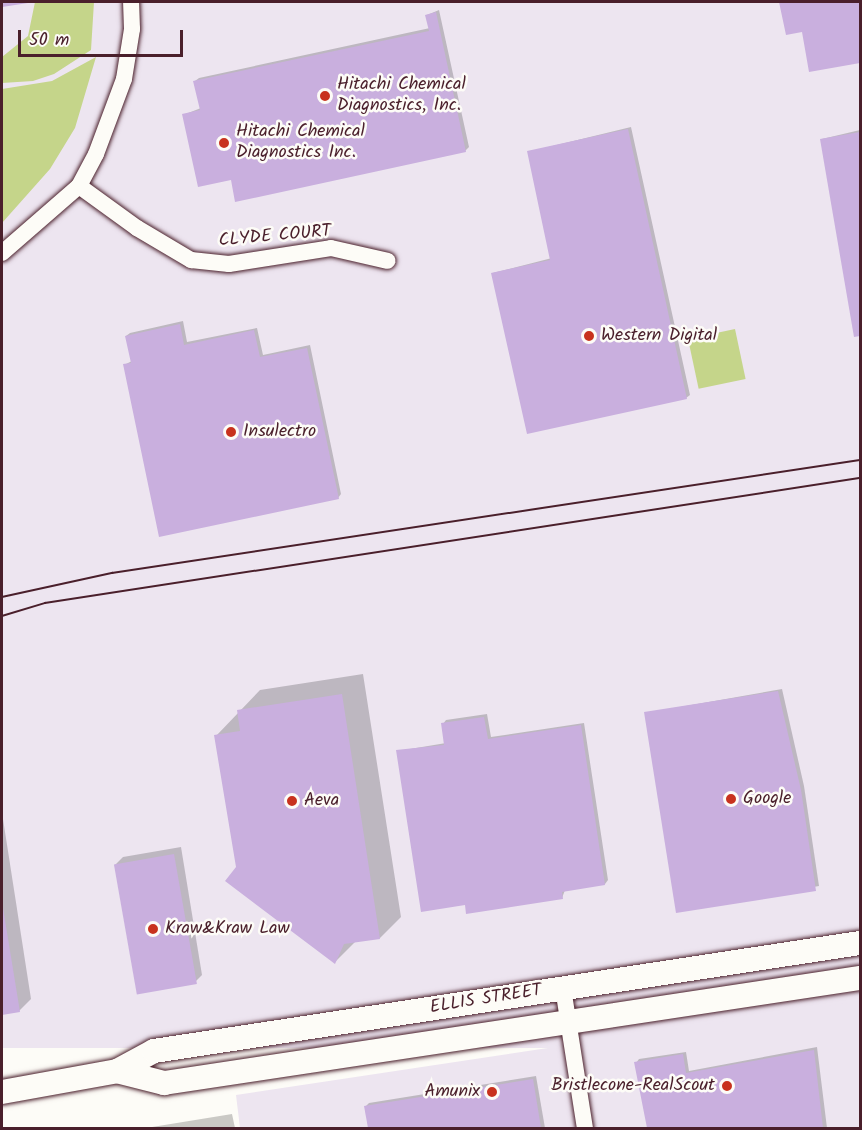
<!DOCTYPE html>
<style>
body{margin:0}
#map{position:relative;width:862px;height:1130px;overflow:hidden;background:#fdfcf7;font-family:Kalam,sans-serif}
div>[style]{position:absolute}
.built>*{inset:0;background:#ede5f0;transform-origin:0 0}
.green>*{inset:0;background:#c5d58a;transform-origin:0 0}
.shadow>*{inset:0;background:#0003}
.building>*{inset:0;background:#c9afde;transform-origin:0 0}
.roads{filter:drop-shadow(0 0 2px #4a1f2b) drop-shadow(0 0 2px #4a1f2b)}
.minor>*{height:16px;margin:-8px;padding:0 8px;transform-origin:8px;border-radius:8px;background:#fdfcf7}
.secondary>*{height:24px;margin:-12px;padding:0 12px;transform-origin:12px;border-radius:12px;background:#fdfcf7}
.tram>*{height:1.5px;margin:-0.75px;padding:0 0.75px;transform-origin:0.75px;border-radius:0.75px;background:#4a1f2b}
.dots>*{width:16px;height:16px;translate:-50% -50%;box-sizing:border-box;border:3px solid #fdfcf7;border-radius:50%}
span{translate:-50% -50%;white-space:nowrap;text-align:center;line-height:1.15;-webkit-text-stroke:5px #fdfcf7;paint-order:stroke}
.poi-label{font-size:18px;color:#4a1f2b}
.left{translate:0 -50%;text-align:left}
.right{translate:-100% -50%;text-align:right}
.street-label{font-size:18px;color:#4a1f2b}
.frame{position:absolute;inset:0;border:3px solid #4a1f2b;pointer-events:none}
.scale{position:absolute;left:18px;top:30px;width:165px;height:27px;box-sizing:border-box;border:3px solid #4a1f2b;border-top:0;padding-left:8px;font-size:18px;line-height:21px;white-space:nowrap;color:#4a1f2b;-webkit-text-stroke:4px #fdfcf7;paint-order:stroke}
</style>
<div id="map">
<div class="built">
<div style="left:2px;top:2px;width:858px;height:1046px"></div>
<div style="clip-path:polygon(860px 1001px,860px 1128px,240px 1128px,236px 1095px)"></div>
</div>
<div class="green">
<div style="clip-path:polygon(35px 2px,94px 2px,91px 50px,54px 74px,33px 81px,2px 83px,2px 57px,28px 36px)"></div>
<div style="clip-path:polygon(96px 57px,75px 128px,50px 169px,2px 223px,2px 89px,52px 81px)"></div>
<div style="left:735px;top:329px;width:51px;height:48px;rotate:78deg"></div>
</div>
<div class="shadow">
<div style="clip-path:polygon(781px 2px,860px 2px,860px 61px,810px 70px,803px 30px,787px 33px)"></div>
<div style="clip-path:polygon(439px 10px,469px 147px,465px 151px,232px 179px,183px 115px,201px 108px,195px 81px,199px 78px,430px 28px,427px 15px)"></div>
<div style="clip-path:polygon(631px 127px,690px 395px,686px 398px,493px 273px,552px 258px,528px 152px)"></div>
<div style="clip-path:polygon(860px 130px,860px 335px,855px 336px,822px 139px)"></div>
<div style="clip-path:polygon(183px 321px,187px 342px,257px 328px,263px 355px,310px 345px,341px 494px,338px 498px,124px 365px,132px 361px,126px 336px,130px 333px)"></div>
<div style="clip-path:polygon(363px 674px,401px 917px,380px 938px,356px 941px,335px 962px,237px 867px,216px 736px,260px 690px)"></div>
<div style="clip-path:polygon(782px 689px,804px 786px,819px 886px,678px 911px,646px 713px)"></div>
<div style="clip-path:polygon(487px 714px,491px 737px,584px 723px,608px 880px,605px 884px,565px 890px,562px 898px,466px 904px,398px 751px,446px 743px,443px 724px,446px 720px)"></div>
<div style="clip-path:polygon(3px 819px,31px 999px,19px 1011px,2px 1013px)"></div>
<div style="clip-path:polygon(181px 847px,202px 975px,195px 982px,115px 865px,123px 857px)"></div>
<div style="clip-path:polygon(817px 1047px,827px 1128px,648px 1128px,636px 1063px,639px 1059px,686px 1052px,689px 1071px)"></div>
<div style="clip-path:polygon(536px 1076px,545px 1128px,369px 1128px,366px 1106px,369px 1103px)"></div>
<div style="clip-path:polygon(232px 1114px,235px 1128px,146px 1128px)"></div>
</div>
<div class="building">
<div style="clip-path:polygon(2px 2px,28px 2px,28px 3px,2px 7px)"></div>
<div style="clip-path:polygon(779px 2px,860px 2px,860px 63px,809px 72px,802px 32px,786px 35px)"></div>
<div style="clip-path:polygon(436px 12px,466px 152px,235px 202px,231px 180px,198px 187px,182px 114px,200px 110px,193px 81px,429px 31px,425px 15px)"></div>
<div style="clip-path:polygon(628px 129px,687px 399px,527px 434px,491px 273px,550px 260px,527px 151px)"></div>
<div style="clip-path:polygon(860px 132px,860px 336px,854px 337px,820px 139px)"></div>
<div style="clip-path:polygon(180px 324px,184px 345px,254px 330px,260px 357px,307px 348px,339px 499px,159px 537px,123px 364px,131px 363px,125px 336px)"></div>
<div style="clip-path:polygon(778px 691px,801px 790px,816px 891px,676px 913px,644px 712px)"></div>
<div style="clip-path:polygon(342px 694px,380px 939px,344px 944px,335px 964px,225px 881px,236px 867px,214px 735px,240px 731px,237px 710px)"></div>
<div style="clip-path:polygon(484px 717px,488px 739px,581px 725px,605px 885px,562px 892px,563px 899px,466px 914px,465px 905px,421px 912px,396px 750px,444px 745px,441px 723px)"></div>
<div style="left:174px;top:854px;width:132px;height:61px;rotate:80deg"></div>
<div style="clip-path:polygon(2px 902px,20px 1012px,2px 1015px)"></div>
<div style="clip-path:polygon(814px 1050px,823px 1128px,647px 1128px,634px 1062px,683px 1054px,686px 1073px)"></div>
<div style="clip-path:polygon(533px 1079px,541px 1128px,368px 1128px,364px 1106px)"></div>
</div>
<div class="roads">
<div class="minor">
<div style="left:79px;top:186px;width:72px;rotate:35.9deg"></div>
<div style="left:137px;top:228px;width:63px;rotate:30.7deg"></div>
<div style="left:191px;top:260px;width:38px;rotate:6deg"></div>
<div style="left:229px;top:264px;width:103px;rotate:-8.9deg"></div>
<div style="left:331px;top:248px;width:58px;rotate:12.8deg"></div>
<div style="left:2px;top:253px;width:102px;rotate:-41deg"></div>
<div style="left:79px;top:186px;width:36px;rotate:-62deg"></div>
<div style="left:96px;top:154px;width:80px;rotate:-69.5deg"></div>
<div style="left:124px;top:79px;width:51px;rotate:-80.9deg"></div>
<div style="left:132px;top:29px;width:27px;rotate:-92deg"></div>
<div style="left:563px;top:988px;width:142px;rotate:81.1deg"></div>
</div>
<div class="secondary">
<div style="left:117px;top:1071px;width:49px;rotate:14.3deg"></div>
<div style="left:164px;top:1083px;width:704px;rotate:-8.58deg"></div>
<div style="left:2px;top:1092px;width:117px;rotate:-10.3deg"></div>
<div style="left:117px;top:1071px;width:42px;rotate:-28.4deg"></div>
<div style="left:154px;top:1051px;width:714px;rotate:-8.7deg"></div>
</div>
</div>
<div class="tram">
<div style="left:2px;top:597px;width:113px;rotate:-12.3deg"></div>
<div style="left:112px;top:573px;width:756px;rotate:-8.59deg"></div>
<div style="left:2px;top:616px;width:45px;rotate:-16.8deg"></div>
<div style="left:45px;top:603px;width:825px;rotate:-8.72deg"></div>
</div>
<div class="dots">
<div style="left:325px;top:96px;background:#c8321e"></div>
<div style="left:224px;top:143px;background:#c8321e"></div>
<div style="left:589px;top:336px;background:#c8321e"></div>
<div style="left:231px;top:432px;background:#c8321e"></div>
<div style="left:731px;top:799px;background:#c8321e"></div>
<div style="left:292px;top:801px;background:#c8321e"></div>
<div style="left:153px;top:929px;background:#c8321e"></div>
<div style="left:727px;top:1086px;background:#c8321e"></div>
<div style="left:492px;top:1092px;background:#c8321e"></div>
</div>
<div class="poi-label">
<span class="left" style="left:337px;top:96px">Hitachi Chemical<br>Diagnostics, Inc.</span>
<span class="left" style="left:236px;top:143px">Hitachi Chemical<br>Diagnostics Inc.</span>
<span class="left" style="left:601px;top:336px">Western Digital</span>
<span class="left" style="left:243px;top:432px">Insulectro</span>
<span class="left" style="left:743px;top:799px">Google</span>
<span class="left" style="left:304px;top:801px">Aeva</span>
<span class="left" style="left:165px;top:929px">Kraw&amp;Kraw Law</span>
<span class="right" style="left:715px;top:1086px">Bristlecone-RealScout</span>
<span class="right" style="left:480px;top:1092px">Amunix</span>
</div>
<div class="street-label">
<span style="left:275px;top:237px;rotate:-5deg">CLYDE COURT</span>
<span style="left:486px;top:1000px;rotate:-9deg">ELLIS STREET</span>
</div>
<div class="frame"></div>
<div class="scale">50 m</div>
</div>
